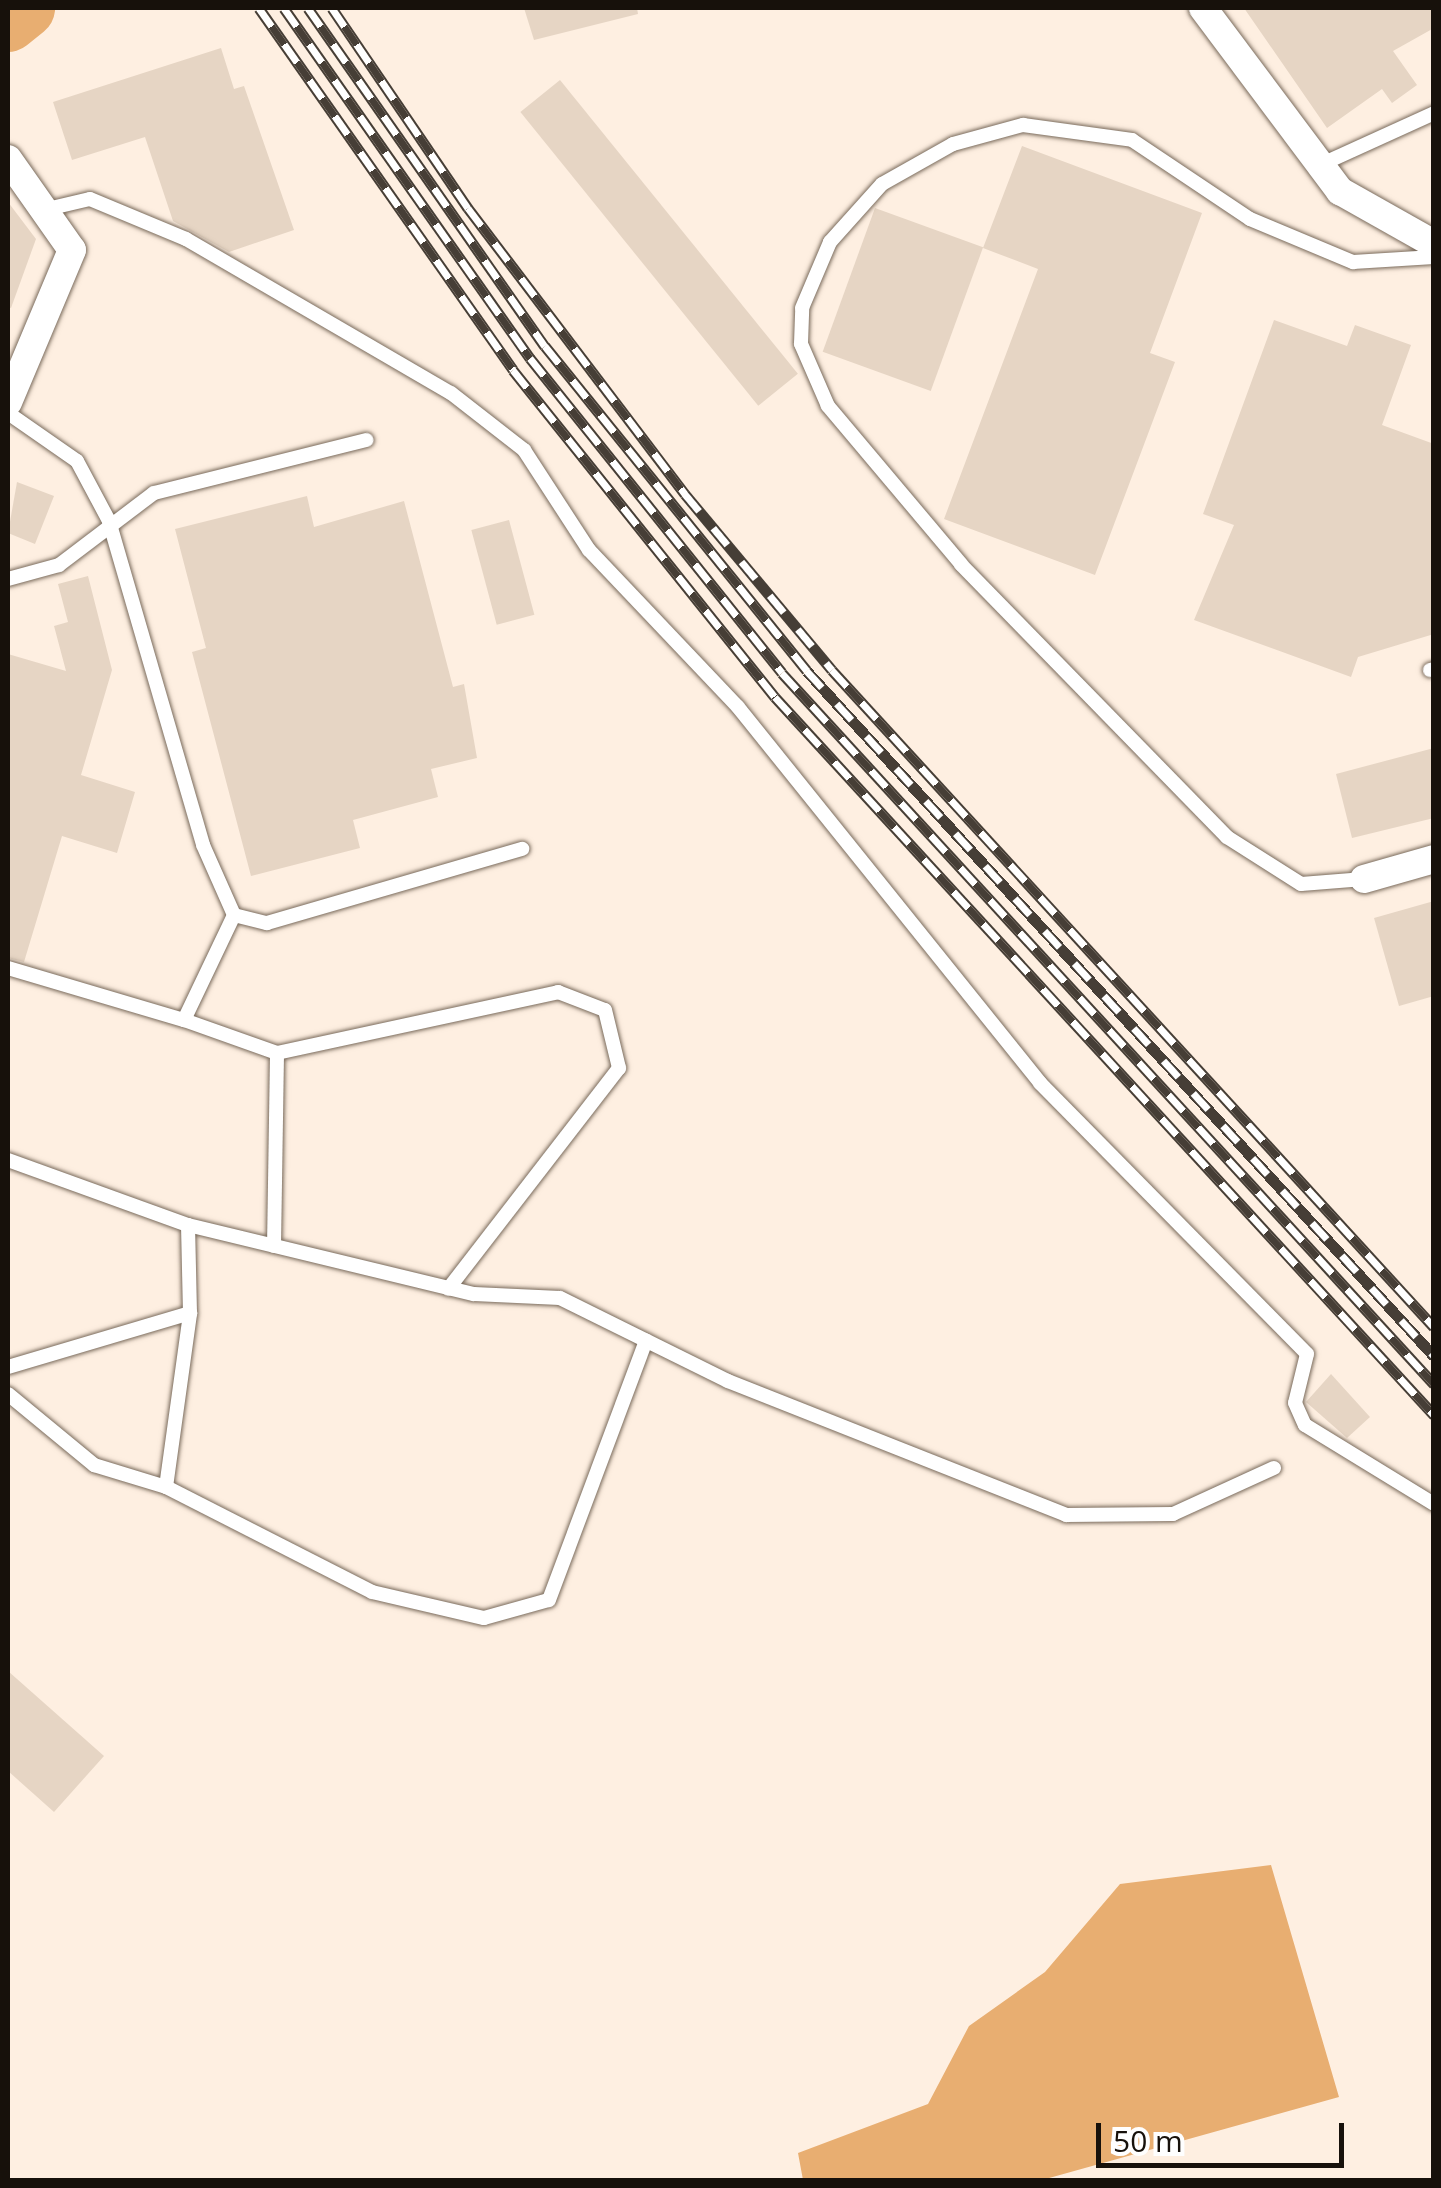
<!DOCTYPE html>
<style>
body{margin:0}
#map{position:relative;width:1441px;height:2188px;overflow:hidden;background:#feefe1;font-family:"Open Sans",sans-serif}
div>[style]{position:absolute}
.water>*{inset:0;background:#e8ae71}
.river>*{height:60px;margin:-30px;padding:0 30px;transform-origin:30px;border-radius:30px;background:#e8ae71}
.building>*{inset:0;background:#e6d5c4;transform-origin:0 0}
.roads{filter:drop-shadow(0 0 2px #796a5b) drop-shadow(0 0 2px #796a5b)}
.lane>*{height:14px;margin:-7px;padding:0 7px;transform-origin:7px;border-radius:7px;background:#fff}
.street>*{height:28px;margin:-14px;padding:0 14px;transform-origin:14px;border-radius:14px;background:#fff}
.rail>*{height:11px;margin-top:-5.5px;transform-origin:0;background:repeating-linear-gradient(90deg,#fff 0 22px,#463e36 0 44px);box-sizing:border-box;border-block:2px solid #463e36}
span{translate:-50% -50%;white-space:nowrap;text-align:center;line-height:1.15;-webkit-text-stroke:8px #fff;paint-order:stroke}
.frame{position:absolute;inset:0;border:10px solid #17110b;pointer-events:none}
.scale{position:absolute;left:1096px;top:2123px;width:248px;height:45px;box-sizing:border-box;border:5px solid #17110b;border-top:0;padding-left:12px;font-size:30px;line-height:35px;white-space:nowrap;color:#17110b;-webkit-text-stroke:8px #fff;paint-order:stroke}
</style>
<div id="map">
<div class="water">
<div style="clip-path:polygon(1271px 1865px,1339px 2097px,1042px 2180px,803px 2180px,798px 2153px,928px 2104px,969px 2026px,1045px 1972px,1120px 1884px)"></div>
</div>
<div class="river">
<div style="left:8px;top:22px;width:22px;rotate:-39deg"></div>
</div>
<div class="building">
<div style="clip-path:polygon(524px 8px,637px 8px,638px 14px,534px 40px)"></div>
<div style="clip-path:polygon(1244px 8px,1434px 8px,1434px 28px,1393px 51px,1417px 85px,1392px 103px,1382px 89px,1327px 128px)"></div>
<div style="clip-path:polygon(221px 48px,234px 89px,244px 86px,294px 230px,229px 252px,173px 221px,145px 137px,72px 160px,53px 102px)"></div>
<div style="left:560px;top:80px;width:378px;height:51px;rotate:51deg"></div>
<div style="clip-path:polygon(1022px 146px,1202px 213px,1150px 353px,1175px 362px,1095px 575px,944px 519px,1038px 269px,983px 248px)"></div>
<div style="clip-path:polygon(8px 202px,36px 239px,11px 308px,8px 307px)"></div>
<div style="left:875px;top:208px;width:115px;height:153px;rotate:20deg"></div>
<div style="clip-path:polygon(1274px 320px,1347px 346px,1355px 325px,1411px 345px,1382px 425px,1434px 444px,1434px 634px,1358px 657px,1351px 677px,1194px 620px,1234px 525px,1203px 514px)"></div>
<div style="clip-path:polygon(17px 482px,54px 496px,35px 544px,8px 533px)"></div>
<div style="clip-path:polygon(307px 496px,314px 527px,404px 501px,453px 687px,464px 684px,477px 758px,431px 769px,438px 797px,353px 820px,360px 848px,251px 876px,192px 652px,206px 648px,175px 529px)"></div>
<div style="left:509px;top:520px;width:98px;height:39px;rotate:75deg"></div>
<div style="clip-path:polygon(88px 576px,112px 670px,81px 775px,135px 792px,117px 853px,62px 836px,24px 962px,8px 958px,8px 654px,66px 671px,54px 626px,68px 622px,58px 584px)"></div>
<div style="clip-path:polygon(1434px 748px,1434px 818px,1352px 838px,1336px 774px)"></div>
<div style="clip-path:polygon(1434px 901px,1434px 996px,1399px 1006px,1374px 918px)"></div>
<div style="clip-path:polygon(1331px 1374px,1370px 1417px,1347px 1438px,1306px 1402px)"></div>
<div style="clip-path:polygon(8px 1671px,104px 1756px,54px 1812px,8px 1771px)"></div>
</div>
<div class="roads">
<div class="lane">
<div style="left:1320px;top:165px;width:125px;rotate:-24.5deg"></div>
<div style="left:43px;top:210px;width:48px;rotate:-13.2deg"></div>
<div style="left:90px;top:199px;width:104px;rotate:22.6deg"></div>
<div style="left:186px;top:239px;width:306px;rotate:30.2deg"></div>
<div style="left:451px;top:393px;width:93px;rotate:38deg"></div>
<div style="left:524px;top:450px;width:119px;rotate:57deg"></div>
<div style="left:589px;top:550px;width:216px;rotate:46.5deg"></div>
<div style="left:738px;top:707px;width:482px;rotate:51.2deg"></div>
<div style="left:1040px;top:1083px;width:380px;rotate:45.4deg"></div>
<div style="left:1307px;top:1354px;width:50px;rotate:103.8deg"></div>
<div style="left:1295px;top:1403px;width:24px;rotate:66deg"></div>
<div style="left:1305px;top:1425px;width:151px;rotate:31.5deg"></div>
<div style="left:8px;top:413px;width:84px;rotate:34.8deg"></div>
<div style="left:77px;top:461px;width:68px;rotate:61.9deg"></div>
<div style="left:109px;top:521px;width:337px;rotate:73.8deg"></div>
<div style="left:203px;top:845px;width:77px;rotate:66.1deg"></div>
<div style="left:234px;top:915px;width:34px;rotate:14deg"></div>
<div style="left:267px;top:923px;width:266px;rotate:-16.2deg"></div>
<div style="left:8px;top:579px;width:53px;rotate:-15.4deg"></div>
<div style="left:59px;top:565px;width:119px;rotate:-37.2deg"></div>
<div style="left:154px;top:493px;width:219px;rotate:-14deg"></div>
<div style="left:1430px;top:670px;width:4px;rotate:-14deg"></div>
<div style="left:1364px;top:879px;width:63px;rotate:175.5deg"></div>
<div style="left:1301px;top:884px;width:88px;rotate:-147.6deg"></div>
<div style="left:1227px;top:837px;width:381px;rotate:-134.3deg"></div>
<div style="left:961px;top:564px;width:207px;rotate:-130.1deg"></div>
<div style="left:828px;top:406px;width:68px;rotate:-113.5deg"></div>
<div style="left:801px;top:344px;width:36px;rotate:-88deg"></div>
<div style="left:802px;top:308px;width:72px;rotate:-67deg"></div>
<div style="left:830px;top:242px;width:78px;rotate:-48.1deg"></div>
<div style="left:882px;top:184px;width:81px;rotate:-29.4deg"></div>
<div style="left:953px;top:144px;width:73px;rotate:-15.2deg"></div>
<div style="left:1023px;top:125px;width:110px;rotate:7.8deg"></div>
<div style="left:1132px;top:140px;width:142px;rotate:33.8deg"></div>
<div style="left:1250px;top:219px;width:112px;rotate:22.7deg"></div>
<div style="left:1353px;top:262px;width:81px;rotate:-3.5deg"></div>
<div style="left:8px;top:968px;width:184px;rotate:16.5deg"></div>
<div style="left:184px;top:1020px;width:116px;rotate:-64.5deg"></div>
<div style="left:184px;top:1020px;width:99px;rotate:19.5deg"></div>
<div style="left:277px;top:1053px;width:288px;rotate:-12.2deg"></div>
<div style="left:558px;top:992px;width:50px;rotate:21deg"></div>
<div style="left:605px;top:1010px;width:60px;rotate:76.4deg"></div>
<div style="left:619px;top:1068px;width:279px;rotate:127.7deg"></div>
<div style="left:8px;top:1160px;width:191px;rotate:19.9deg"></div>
<div style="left:188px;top:1225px;width:294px;rotate:13.6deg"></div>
<div style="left:474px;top:1294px;width:86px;rotate:2.7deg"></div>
<div style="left:560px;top:1298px;width:187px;rotate:26.3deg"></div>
<div style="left:728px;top:1381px;width:364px;rotate:21.6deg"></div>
<div style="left:1066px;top:1515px;width:107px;rotate:-0.5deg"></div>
<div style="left:1173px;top:1514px;width:111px;rotate:-24.5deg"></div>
<div style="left:274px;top:1246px;width:193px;rotate:-89.1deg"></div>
<div style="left:8px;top:1367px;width:190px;rotate:-16.5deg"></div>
<div style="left:8px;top:1394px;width:112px;rotate:39.5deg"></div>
<div style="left:94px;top:1465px;width:75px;rotate:17deg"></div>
<div style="left:166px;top:1487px;width:176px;rotate:-82.1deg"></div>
<div style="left:190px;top:1313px;width:88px;rotate:-91.3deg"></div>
<div style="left:166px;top:1487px;width:231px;rotate:27deg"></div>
<div style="left:372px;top:1592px;width:115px;rotate:13.1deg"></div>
<div style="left:484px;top:1618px;width:67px;rotate:-15.5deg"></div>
<div style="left:549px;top:1600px;width:277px;rotate:-69.5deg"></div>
</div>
<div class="street">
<div style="left:1203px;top:8px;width:229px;rotate:53.2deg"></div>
<div style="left:1340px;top:191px;width:108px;rotate:29.4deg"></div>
<div style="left:8px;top:159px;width:111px;rotate:54.9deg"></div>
<div style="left:72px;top:250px;width:165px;rotate:112.8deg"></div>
<div style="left:1364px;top:879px;width:73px;rotate:-15.9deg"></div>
</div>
</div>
<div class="rail">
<div style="left:259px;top:8px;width:442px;rotate:54.9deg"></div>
<div style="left:513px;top:370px;width:419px;rotate:51.3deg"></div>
<div style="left:775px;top:697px;width:975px;rotate:47.45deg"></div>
<div style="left:284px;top:8px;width:428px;rotate:54.9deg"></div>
<div style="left:530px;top:358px;width:403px;rotate:51.3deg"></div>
<div style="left:782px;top:673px;width:965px;rotate:47.48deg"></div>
<div style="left:308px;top:8px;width:413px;rotate:55deg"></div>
<div style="left:545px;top:346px;width:417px;rotate:51.1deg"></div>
<div style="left:807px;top:671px;width:929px;rotate:47.53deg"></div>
<div style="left:332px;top:8px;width:242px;rotate:55.8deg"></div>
<div style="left:468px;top:208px;width:359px;rotate:52.8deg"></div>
<div style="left:685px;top:494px;width:229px;rotate:50.1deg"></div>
<div style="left:832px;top:670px;width:891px;rotate:47.5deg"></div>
</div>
<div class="frame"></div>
<div class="scale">50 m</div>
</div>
